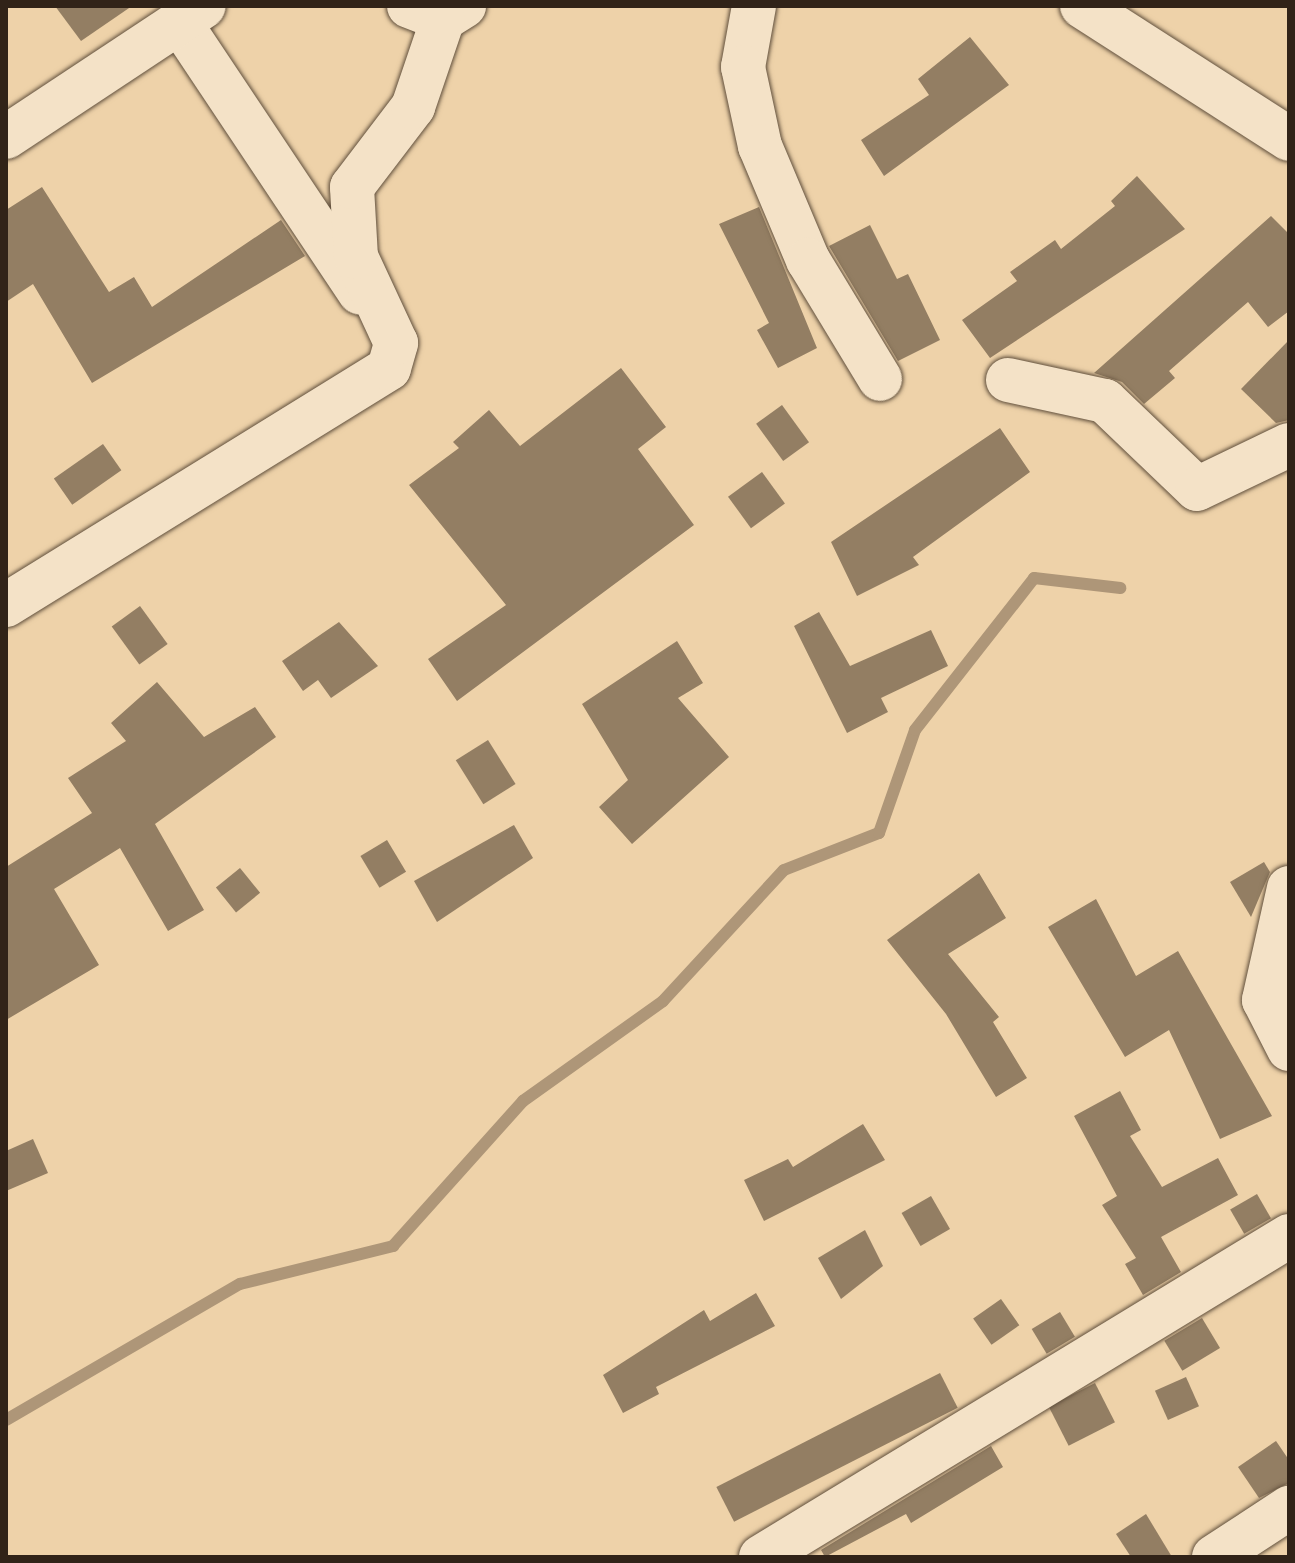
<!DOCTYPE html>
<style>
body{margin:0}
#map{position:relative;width:1295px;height:1563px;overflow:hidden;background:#eed2a9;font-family:Alegreya,serif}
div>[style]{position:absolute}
.stream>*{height:12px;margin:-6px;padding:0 6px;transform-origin:6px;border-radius:6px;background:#ae9678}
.building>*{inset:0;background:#937e63;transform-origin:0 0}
.roads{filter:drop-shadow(0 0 2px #604f3c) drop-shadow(0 0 2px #604f3c)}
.minor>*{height:44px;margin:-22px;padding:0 22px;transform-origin:22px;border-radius:22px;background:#f4e2c7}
span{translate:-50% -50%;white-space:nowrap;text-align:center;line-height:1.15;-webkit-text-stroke:6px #f4e2c7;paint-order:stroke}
.frame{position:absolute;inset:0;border:8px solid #312318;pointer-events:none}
</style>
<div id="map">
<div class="stream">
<div style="left:6px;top:1420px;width:271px;rotate:-30.2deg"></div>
<div style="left:240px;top:1284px;width:158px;rotate:-13.9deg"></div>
<div style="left:393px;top:1246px;width:195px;rotate:-48.1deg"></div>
<div style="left:523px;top:1101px;width:172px;rotate:-35.5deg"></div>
<div style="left:663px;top:1001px;width:178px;rotate:-47.3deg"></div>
<div style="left:784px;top:870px;width:102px;rotate:-21.3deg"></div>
<div style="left:879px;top:833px;width:109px;rotate:-70.7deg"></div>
<div style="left:915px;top:730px;width:193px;rotate:-51.9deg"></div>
<div style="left:1034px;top:578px;width:87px;rotate:6.6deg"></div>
</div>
<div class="building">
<div style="clip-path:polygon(55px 6px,132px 6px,81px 41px)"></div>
<div style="clip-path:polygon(970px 37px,1009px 85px,884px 176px,861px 140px,929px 95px,918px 79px)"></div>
<div style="clip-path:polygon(1137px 176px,1185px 229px,990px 358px,962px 320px,1017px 281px,1010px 272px,1055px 240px,1061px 249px,1115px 206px,1111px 201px)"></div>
<div style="clip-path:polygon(42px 187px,109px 292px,134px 277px,152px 307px,281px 220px,305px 256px,92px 383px,33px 284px,6px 302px,6px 210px)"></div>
<div style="clip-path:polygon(759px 207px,817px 348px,778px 368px,757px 330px,769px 323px,719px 224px)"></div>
<div style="clip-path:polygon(1271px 216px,1289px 234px,1289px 311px,1268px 327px,1248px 302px,1169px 371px,1175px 378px,1144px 404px,1122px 382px,1094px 373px)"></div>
<div style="clip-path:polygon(870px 225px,897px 279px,908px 274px,940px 340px,898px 361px,829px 246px)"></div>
<div style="clip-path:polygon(1289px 340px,1289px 420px,1276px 423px,1241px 389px)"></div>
<div style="clip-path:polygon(621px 368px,666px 427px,638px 449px,694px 525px,457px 701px,428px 659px,506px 605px,409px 485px,459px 448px,453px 442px,489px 410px,520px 446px)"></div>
<div style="left:782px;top:405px;width:46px;height:32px;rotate:54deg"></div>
<div style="clip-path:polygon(1000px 428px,1030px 472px,913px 557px,919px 565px,857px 596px,831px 542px)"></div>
<div style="left:103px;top:444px;width:32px;height:60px;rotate:55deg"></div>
<div style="left:762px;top:472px;width:39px;height:42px;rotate:54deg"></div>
<div style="left:140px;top:606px;width:47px;height:35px;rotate:54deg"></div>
<div style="clip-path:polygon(819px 612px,850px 666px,931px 630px,948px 666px,881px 698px,888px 712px,847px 733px,794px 626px)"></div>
<div style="clip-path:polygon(339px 622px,378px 666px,331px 698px,318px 680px,303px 691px,282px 661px)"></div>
<div style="clip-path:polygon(677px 641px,703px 683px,678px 698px,729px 757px,632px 844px,599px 807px,628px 780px,582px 704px)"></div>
<div style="clip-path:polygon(157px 682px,204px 737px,255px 707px,276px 737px,155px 824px,204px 910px,168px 931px,120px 848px,54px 889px,99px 965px,6px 1020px,6px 867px,92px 813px,68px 778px,126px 741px,111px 723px)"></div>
<div style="left:488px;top:740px;width:52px;height:38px;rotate:58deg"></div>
<div style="clip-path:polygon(514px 825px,533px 858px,437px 922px,414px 881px)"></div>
<div style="left:387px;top:840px;width:37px;height:31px;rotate:59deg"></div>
<div style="clip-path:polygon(1264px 862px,1270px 872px,1251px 917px,1230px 882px)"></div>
<div style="left:240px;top:868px;width:32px;height:31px;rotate:51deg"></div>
<div style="clip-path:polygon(979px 873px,1006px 918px,948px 954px,999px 1017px,993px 1022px,1027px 1078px,996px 1097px,946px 1014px,887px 940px)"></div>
<div style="clip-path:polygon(1096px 899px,1136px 976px,1178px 951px,1272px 1116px,1220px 1139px,1169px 1030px,1125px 1057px,1048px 927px)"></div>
<div style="clip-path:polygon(1120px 1091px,1141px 1130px,1130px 1136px,1162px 1187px,1218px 1158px,1238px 1195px,1161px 1237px,1181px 1272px,1143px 1295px,1125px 1264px,1136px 1258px,1102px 1205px,1117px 1196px,1074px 1116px)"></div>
<div style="clip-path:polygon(863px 1124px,885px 1160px,764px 1221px,744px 1180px,788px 1159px,793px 1167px)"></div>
<div style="clip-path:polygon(33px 1139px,48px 1173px,6px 1191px,6px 1151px)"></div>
<div style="left:1257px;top:1194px;width:28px;height:31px;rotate:60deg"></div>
<div style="left:931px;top:1196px;width:38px;height:34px;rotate:60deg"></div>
<div style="clip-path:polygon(865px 1230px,883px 1266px,841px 1299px,818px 1258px)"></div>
<div style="clip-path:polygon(756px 1293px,775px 1326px,656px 1387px,659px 1394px,623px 1413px,603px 1375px,704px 1310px,710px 1321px)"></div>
<div style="left:1001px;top:1299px;width:32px;height:34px;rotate:55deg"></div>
<div style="left:1060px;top:1312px;width:29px;height:33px;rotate:59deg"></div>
<div style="left:1202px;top:1318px;width:35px;height:44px;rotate:59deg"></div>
<div style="left:940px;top:1373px;width:39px;height:251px;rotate:63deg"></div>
<div style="left:1186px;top:1377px;width:32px;height:34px;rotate:66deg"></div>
<div style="left:1095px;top:1383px;width:44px;height:52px;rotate:63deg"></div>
<div style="clip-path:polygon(1276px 1441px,1289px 1460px,1289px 1483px,1259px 1498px,1238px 1467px)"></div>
<div style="clip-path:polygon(991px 1446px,1003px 1467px,911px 1523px,906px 1514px,825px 1557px,821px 1550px)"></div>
<div style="clip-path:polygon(1146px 1514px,1172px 1557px,1131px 1557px,1116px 1534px)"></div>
</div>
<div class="roads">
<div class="minor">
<div style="left:409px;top:6px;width:36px;rotate:21deg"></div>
<div style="left:443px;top:19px;width:25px;rotate:-32deg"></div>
<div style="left:754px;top:6px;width:62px;rotate:100.2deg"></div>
<div style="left:743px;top:67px;width:81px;rotate:77.9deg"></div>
<div style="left:760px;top:146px;width:124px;rotate:67.2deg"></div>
<div style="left:808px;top:260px;width:139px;rotate:58.8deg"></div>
<div style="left:1082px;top:6px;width:246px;rotate:32.7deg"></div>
<div style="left:180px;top:23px;width:324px;rotate:56.3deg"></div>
<div style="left:6px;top:137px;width:237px;rotate:-33.5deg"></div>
<div style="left:1008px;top:380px;width:99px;rotate:12.2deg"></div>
<div style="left:1105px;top:401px;width:127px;rotate:43.7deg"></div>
<div style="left:1197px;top:489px;width:102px;rotate:-25.6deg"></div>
<div style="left:6px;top:605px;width:450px;rotate:-31.7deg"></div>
<div style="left:389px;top:368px;width:26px;rotate:-74deg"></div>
<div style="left:396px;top:343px;width:95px;rotate:-114.9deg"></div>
<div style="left:356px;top:257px;width:70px;rotate:-93.3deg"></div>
<div style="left:352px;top:187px;width:101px;rotate:-52.7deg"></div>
<div style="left:413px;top:107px;width:93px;rotate:-71.2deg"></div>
<div style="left:1289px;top:888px;width:115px;rotate:102.6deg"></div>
<div style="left:1264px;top:1000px;width:55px;rotate:63deg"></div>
<div style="left:761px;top:1557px;width:618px;rotate:-31.3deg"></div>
<div style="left:1214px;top:1557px;width:90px;rotate:-33.2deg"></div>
</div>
</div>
<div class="frame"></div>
</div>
